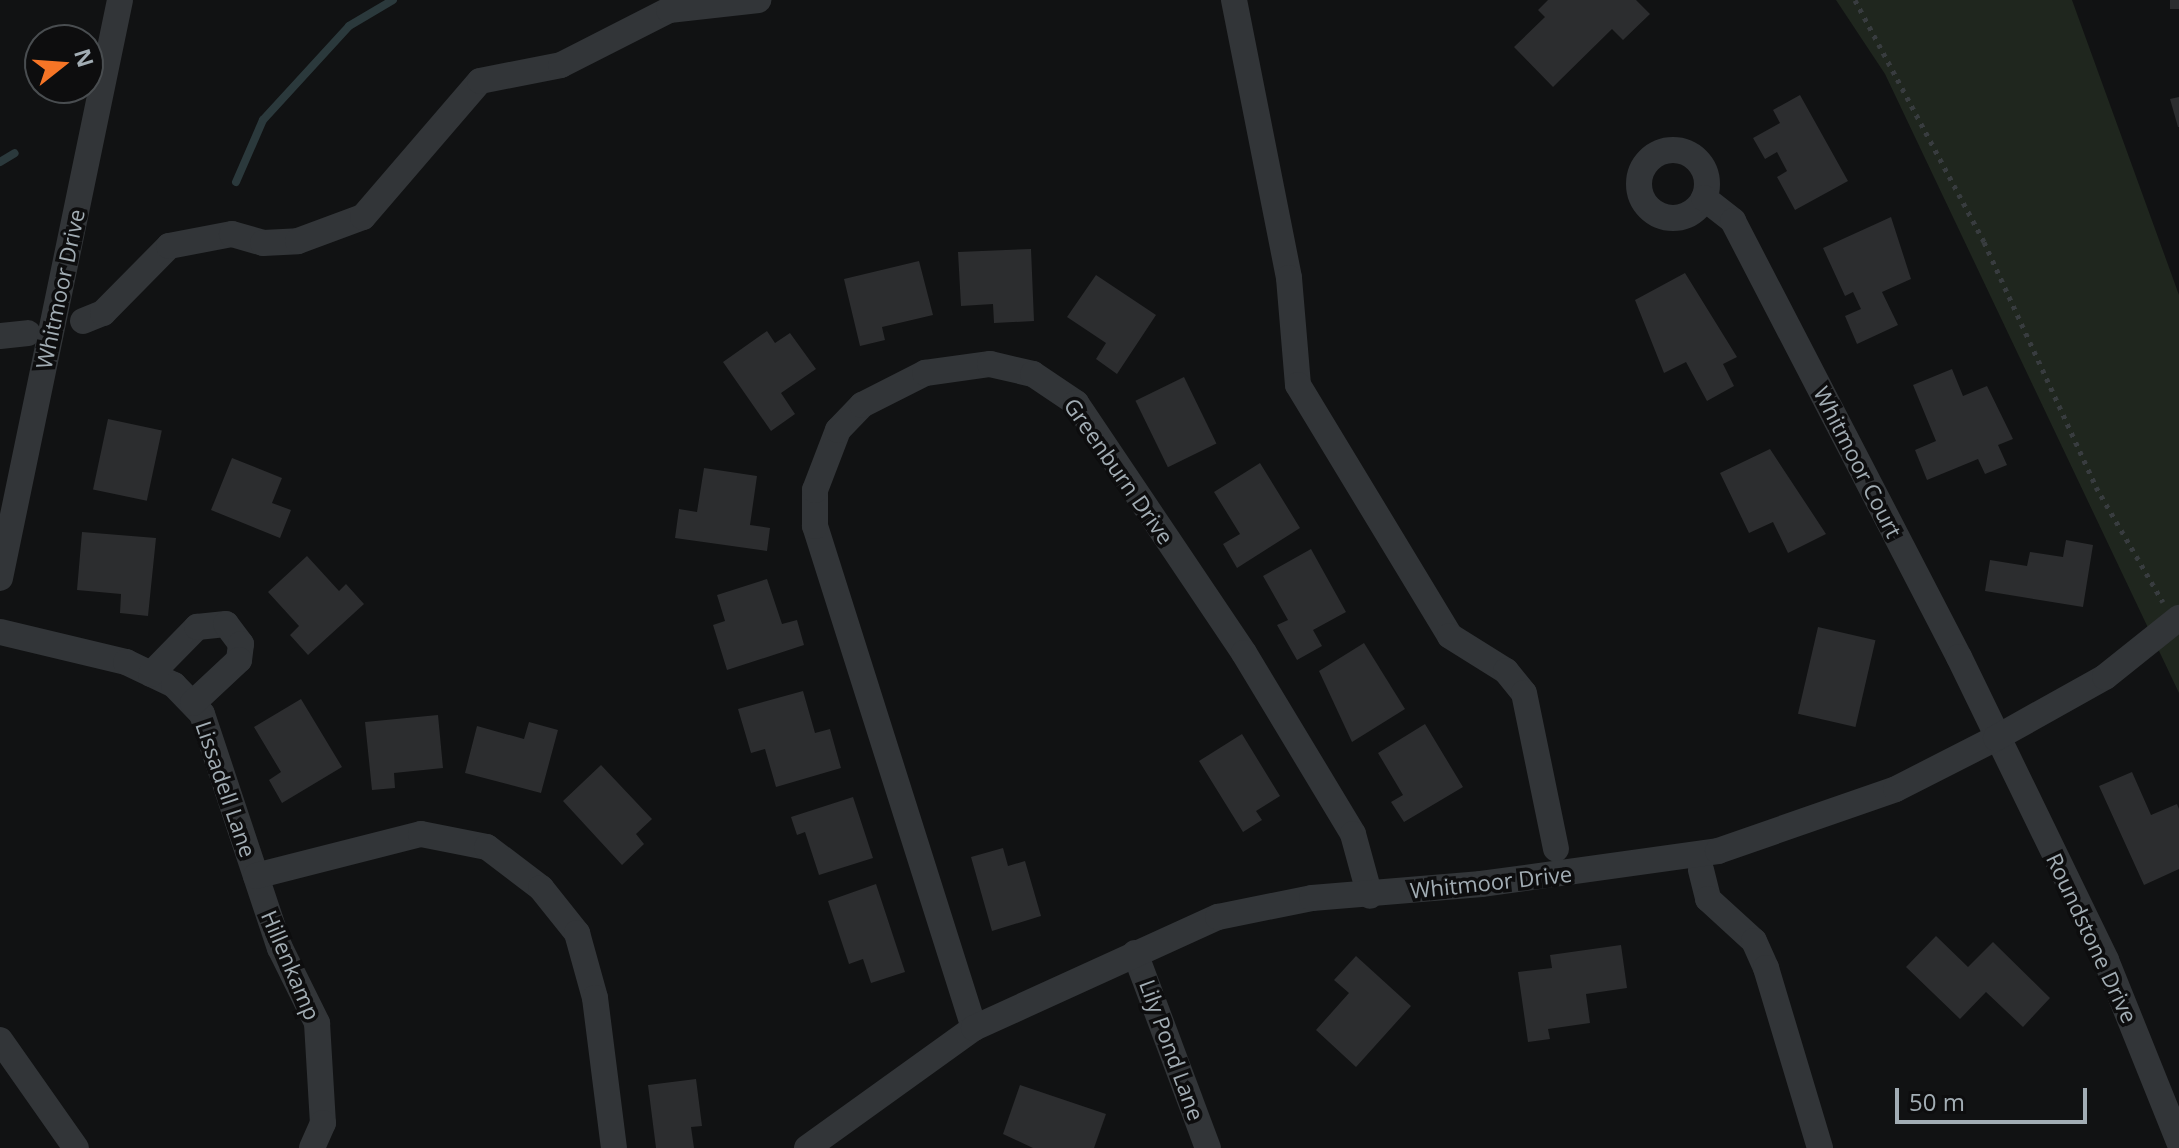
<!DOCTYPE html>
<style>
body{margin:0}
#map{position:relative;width:2179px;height:1148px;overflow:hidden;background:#111213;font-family:"Open Sans",sans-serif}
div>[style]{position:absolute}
.green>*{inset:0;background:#1f261e}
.stream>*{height:8px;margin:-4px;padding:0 4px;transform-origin:4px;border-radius:4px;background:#2b393c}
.building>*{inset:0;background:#2c2d2f;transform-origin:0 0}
.path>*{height:5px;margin-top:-2.5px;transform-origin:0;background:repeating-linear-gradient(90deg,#383c3f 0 4px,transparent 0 10px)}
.minor>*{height:26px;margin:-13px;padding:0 13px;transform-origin:13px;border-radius:13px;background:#323538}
.minor>.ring{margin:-13px;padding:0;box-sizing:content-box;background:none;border:26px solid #323538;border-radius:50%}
span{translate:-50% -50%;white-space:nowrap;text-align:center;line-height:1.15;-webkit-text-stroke:7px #0d0d0e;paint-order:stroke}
.street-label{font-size:22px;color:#a2adb4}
.north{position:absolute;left:24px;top:24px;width:80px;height:80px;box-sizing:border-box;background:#0d0d0e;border:2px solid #494d50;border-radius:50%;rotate:73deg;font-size:22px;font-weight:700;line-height:32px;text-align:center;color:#a2adb4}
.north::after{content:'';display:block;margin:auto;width:28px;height:36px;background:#f67526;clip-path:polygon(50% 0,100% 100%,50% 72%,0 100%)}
.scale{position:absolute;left:1895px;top:1088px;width:192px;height:36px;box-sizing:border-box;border:4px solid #a2adb4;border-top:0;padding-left:10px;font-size:24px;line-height:28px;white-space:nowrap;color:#a2adb4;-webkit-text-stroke:6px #0d0d0e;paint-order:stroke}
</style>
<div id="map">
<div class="green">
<div style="clip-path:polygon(1836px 0,2072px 0,2179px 295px,2179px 693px,1885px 74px)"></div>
</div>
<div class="stream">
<div style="left:0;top:162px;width:17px;rotate:-31deg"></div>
<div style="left:236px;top:182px;width:68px;rotate:-66.5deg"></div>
<div style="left:263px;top:120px;width:127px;rotate:-47.5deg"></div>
<div style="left:349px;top:26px;width:51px;rotate:-30.6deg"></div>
</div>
<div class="building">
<div style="clip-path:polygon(1548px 0,1636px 0,1650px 14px,1623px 40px,1612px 29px,1553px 87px,1514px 47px,1545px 17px,1538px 10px)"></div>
<div style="left:2170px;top:0;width:9px;height:9px"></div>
<div style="clip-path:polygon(1800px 95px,1848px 181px,1795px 210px,1777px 177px,1787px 171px,1777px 152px,1765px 159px,1753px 138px,1780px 123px,1773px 110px)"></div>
<div style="clip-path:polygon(2179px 97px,2179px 127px,2178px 127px,2170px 99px)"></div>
<div style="clip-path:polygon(1891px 217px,1911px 279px,1882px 292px,1898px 325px,1857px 344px,1845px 316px,1861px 309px,1853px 292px,1845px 296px,1823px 248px)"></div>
<div style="clip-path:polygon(1031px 249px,1034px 321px,994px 323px,993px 304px,961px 306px,958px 252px)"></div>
<div style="clip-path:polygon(919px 261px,933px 315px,882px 327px,885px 340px,860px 346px,844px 279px)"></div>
<div style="clip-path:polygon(1685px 273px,1737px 357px,1723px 364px,1734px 386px,1707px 401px,1686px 362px,1664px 373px,1635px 300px)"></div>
<div style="clip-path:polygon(1096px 275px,1156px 315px,1117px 374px,1096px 359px,1106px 343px,1067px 317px)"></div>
<div style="clip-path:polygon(767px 331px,775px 343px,790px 333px,816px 369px,781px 393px,795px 414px,771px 431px,723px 362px)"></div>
<div style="clip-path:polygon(1952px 369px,1963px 396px,1987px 386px,2013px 439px,1998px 445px,2007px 465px,1985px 474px,1978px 459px,1927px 480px,1915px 450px,1936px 441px,1913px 385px)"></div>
<div style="left:1184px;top:377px;width:74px;height:54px;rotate:64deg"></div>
<div style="left:108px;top:419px;width:55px;height:72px;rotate:12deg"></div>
<div style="clip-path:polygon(1770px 449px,1826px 534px,1788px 553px,1773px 522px,1749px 533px,1720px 473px)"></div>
<div style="clip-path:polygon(232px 458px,282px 478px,272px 503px,291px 510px,280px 538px,211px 510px)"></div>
<div style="clip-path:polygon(1260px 463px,1300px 528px,1237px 568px,1223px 544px,1240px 534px,1214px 492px)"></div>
<div style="clip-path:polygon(704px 468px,757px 476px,750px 525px,770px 528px,767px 551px,675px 538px,679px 509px,697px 512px)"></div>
<div style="clip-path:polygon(82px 532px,156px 538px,148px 616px,120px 613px,121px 594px,77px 590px)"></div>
<div style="clip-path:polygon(2066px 540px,2093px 545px,2083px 607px,1985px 591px,1990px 560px,2027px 566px,2030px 552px,2063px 557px)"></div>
<div style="clip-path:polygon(1311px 549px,1346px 612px,1313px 630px,1322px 646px,1297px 660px,1277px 625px,1288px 620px,1263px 576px)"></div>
<div style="clip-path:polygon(307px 556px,339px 591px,346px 584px,364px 604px,308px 655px,290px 635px,299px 626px,268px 592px)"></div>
<div style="clip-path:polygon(767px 579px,782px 624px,797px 620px,804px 645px,727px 670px,713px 625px,725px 621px,717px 595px)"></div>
<div style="left:1818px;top:627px;width:59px;height:89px;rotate:13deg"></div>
<div style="clip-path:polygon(1364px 643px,1405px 709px,1352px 742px,1319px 671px)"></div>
<div style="clip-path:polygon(803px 691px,815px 733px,830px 729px,841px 768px,776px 787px,765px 749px,751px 753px,738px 709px)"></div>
<div style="clip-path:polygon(301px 699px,342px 767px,282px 803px,269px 780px,281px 772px,254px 727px)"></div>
<div style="clip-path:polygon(438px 715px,443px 768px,394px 773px,395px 788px,372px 790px,365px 722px)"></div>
<div style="clip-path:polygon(529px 722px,558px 730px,541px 793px,465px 773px,477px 726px,524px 739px)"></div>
<div style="clip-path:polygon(1425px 724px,1463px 787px,1404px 822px,1391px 802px,1403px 795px,1378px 753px)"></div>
<div style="clip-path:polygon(1242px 734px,1280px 796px,1256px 811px,1262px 820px,1243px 832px,1199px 761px)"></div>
<div style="clip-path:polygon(601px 765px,652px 819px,636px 834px,644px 844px,622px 865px,563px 801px)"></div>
<div style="clip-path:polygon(2132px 772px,2151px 815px,2177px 804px,2179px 809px,2179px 869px,2144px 885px,2099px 786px)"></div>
<div style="clip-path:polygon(853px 797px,873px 858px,819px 875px,805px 832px,797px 835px,791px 817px)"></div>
<div style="clip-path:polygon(1003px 848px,1008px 866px,1025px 861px,1041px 916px,992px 931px,971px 857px)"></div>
<div style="clip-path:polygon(876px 884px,905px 972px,871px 983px,863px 959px,849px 964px,828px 901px)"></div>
<div style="clip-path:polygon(1936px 936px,1968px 967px,1993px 942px,2050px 998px,2023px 1027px,1986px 992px,1960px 1019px,1906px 967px)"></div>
<div style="clip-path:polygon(1621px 945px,1627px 988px,1586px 994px,1590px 1023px,1548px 1029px,1550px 1039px,1528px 1042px,1518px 972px,1552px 968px,1550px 955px)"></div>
<div style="clip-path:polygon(1356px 956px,1411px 1006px,1356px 1067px,1316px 1030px,1349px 993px,1334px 980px)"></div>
<div style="clip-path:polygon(696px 1079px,702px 1126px,691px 1127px,694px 1148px,656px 1148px,648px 1085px)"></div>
<div style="clip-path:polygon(1020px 1085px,1106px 1114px,1094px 1148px,1033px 1148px,1003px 1134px)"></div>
</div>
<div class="path">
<div style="left:1855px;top:0;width:274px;rotate:61.9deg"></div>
<div style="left:1984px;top:242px;width:269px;rotate:65.4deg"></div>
<div style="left:2096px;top:487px;width:133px;rotate:59.8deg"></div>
</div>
<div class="minor">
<div style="left:1234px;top:0;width:283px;rotate:78.8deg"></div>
<div style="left:1289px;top:278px;width:107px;rotate:85.2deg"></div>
<div style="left:1298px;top:385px;width:293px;rotate:58.8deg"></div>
<div style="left:1450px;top:636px;width:66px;rotate:32deg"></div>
<div style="left:1506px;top:671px;width:28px;rotate:51deg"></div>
<div style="left:1524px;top:693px;width:159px;rotate:78.4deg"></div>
<div class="ring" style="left:1639px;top:150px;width:42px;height:42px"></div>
<div style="left:1704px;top:198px;width:37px;rotate:38deg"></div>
<div style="left:1733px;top:221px;width:491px;rotate:62.6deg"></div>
<div style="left:1959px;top:657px;width:337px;rotate:64.1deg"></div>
<div style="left:2106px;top:960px;width:196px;rotate:68.1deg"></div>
<div style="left:83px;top:321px;width:22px;rotate:-22deg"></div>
<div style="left:103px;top:313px;width:94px;rotate:-45.4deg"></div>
<div style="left:169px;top:246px;width:64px;rotate:-10.8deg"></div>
<div style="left:232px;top:234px;width:32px;rotate:16deg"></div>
<div style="left:263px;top:243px;width:35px;rotate:-3deg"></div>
<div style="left:298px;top:241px;width:69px;rotate:-20.3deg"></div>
<div style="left:363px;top:217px;width:179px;rotate:-49.3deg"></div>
<div style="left:480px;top:81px;width:83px;rotate:-11.2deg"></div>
<div style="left:561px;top:65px;width:121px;rotate:-27deg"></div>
<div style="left:669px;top:10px;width:90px;rotate:-6.4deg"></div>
<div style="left:0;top:336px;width:28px;rotate:-6deg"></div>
<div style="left:0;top:578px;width:590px;rotate:-78.27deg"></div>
<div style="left:0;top:632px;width:130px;rotate:13.4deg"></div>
<div style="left:126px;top:662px;width:53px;rotate:25.6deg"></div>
<div style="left:174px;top:685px;width:40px;rotate:46deg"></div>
<div style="left:202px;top:714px;width:247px;rotate:71.6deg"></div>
<div style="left:280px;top:948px;width:84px;rotate:63.7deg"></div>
<div style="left:317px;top:1023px;width:100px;rotate:86.6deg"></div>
<div style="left:323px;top:1123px;width:27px;rotate:114deg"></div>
<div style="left:151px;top:674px;width:66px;rotate:-45.6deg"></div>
<div style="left:197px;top:627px;width:29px;rotate:-6deg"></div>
<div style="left:226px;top:624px;width:25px;rotate:53deg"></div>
<div style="left:241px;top:644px;width:16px;rotate:97deg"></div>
<div style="left:239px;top:660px;width:63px;rotate:136.9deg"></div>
<div style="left:1701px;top:870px;width:30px;rotate:76deg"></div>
<div style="left:1708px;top:899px;width:62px;rotate:42.4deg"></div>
<div style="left:1754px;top:941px;width:30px;rotate:66deg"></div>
<div style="left:1766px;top:968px;width:188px;rotate:73.3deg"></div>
<div style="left:256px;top:876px;width:170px;rotate:-14.3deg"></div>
<div style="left:421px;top:834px;width:67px;rotate:11.1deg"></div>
<div style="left:487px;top:847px;width:68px;rotate:37.2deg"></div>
<div style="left:541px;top:888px;width:58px;rotate:51.3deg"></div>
<div style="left:577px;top:933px;width:67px;rotate:74.5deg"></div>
<div style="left:595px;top:998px;width:151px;rotate:82.8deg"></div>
<div style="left:1135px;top:953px;width:208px;rotate:69.5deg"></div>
<div style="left:974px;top:1028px;width:527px;rotate:-107.57deg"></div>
<div style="left:815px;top:526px;width:36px;rotate:-90deg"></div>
<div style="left:815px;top:490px;width:64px;rotate:-69deg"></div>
<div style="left:838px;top:430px;width:35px;rotate:-46deg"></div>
<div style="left:862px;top:405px;width:71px;rotate:-26.9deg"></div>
<div style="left:925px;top:373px;width:66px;rotate:-7.9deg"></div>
<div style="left:990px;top:364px;width:44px;rotate:13.1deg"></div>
<div style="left:1033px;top:374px;width:52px;rotate:34deg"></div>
<div style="left:1076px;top:403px;width:301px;rotate:56.1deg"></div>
<div style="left:1244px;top:653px;width:211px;rotate:58.9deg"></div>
<div style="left:1353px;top:834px;width:64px;rotate:74.7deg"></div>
<div style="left:0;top:1040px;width:132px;rotate:54.9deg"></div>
<div style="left:807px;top:1148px;width:206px;rotate:-35.7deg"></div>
<div style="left:974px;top:1028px;width:268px;rotate:-24.5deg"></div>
<div style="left:1218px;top:917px;width:96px;rotate:-11.4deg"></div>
<div style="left:1312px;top:898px;width:170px;rotate:-4.7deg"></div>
<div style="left:1481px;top:884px;width:239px;rotate:-7.9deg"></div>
<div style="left:1718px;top:851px;width:188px;rotate:-19.2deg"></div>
<div style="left:1896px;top:789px;width:112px;rotate:-27deg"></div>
<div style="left:1996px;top:738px;width:125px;rotate:-29.2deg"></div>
<div style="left:2105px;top:677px;width:95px;rotate:-38.6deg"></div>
</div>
<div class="street-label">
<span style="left:60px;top:289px;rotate:-78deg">Whitmoor Drive</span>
<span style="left:1858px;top:462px;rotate:63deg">Whitmoor Court</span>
<span style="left:1119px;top:471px;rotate:55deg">Greenburn Drive</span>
<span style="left:226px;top:789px;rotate:71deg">Lissadell Lane</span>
<span style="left:1491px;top:882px;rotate:-6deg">Whitmoor Drive</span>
<span style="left:2092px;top:938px;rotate:65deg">Roundstone Drive</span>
<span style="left:291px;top:965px;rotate:67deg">Hillenkamp</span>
<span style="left:1172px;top:1050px;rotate:70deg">Lily Pond Lane</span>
</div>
<div class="north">N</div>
<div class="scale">50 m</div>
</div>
